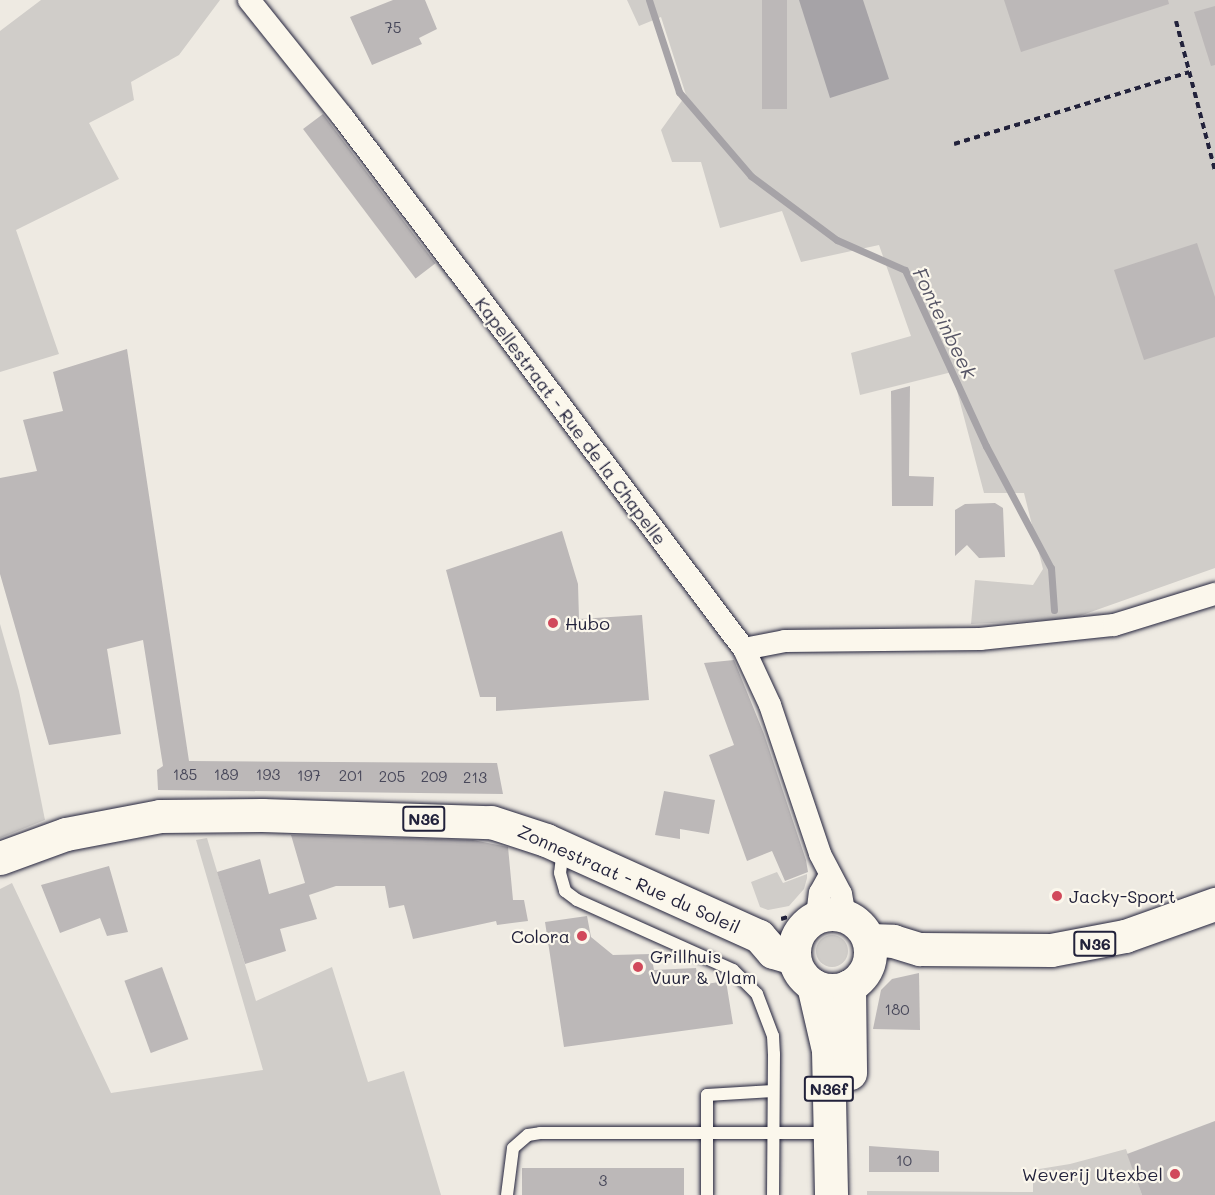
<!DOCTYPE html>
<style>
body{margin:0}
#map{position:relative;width:1215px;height:1195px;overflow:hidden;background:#eeeae2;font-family:Mali,sans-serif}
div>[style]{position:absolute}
.green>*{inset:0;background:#d0cdc9}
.round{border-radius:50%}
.water>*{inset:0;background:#a6a3a7}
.stream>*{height:7px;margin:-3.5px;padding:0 3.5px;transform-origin:3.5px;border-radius:3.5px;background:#a6a3a7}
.building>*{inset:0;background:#bcb8b8;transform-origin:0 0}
.path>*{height:4px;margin-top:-2px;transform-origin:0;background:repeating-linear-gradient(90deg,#22223b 0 6px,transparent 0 10.5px)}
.roads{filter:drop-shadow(0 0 2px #22223b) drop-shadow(0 0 2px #22223b)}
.lane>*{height:12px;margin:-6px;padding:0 6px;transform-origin:6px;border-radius:6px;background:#fbf7ec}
.street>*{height:22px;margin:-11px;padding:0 11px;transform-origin:11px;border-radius:11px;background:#fbf7ec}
.primary>*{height:33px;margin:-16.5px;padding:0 16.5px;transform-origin:16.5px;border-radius:16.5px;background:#fbf7ec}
.primary>.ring{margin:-16.5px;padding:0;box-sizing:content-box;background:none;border:33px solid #fbf7ec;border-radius:50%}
.dots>*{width:16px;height:16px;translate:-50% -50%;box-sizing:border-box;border:3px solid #fbf7ec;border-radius:50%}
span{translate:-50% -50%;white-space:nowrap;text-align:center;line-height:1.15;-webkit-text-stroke:4.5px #fbf7ec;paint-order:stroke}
.number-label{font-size:15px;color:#48485a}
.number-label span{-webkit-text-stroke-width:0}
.shield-label span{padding:2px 4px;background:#fbf7ec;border:2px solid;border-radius:4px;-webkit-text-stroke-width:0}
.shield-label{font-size:16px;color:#22223b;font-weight:700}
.street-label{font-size:18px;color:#22223b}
.poi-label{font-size:18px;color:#22223b}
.left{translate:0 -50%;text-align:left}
.right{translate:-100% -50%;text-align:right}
.water-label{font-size:20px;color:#575666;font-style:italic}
</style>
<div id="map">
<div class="green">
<div style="clip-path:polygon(41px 0,220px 0,179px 55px,131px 82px,134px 100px,89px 123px,119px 179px,16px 230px,59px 354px,0 372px,0 31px)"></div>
<div style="clip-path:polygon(627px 0,1215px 0,1215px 568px,1071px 619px,971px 624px,975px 580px,1033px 585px,1043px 569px,1024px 493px,984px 493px,952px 372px,860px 395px,851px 353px,911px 336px,879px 245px,801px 262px,782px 211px,720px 228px,701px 162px,672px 162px,661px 130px,686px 95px,661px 17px,639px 26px)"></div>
<div style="clip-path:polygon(0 624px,19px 691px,45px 820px,0 838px)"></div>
<div style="clip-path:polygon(207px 838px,256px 1001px,332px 967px,368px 1082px,404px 1071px,441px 1195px,0 1195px,0 889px,12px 883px,111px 1093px,263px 1070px,196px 840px)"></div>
<div style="clip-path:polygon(777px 872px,783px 883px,807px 874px,807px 878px,804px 889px,789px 906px,768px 910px,760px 907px,751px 882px)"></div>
<div class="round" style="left:816px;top:935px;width:32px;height:32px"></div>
<div style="clip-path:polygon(1126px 1149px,1142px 1195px,867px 1195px,867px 1191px,1033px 1192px,1033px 1170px,1070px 1164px)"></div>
</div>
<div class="water">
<div style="clip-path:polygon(799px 0,863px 0,889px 79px,830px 98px)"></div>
</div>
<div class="stream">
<div style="left:649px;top:0;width:97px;rotate:71.9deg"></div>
<div style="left:679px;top:92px;width:111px;rotate:49.4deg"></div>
<div style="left:751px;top:176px;width:107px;rotate:36.7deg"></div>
<div style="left:837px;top:240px;width:74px;rotate:23.8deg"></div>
<div style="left:905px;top:270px;width:194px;rotate:65.3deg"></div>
<div style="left:986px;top:446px;width:138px;rotate:62deg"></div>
<div style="left:1051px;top:568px;width:42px;rotate:85.9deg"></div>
</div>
<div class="building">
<div style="clip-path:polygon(393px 0,425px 0,437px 29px,419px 38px,422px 44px,372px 65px,350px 17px)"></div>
<div style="left:762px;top:0;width:25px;height:109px"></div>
<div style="clip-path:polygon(1004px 0,1168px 0,1169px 4px,1021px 52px)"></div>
<div style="clip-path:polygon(1215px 6px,1215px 65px,1211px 66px,1194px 12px)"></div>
<div style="left:323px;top:114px;width:187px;height:25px;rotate:53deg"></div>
<div style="clip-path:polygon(1197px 243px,1215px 297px,1215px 337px,1144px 360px,1114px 270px)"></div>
<div style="clip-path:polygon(127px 349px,189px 761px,497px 763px,503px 794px,158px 790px,157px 770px,163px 766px,143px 640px,107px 649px,121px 734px,49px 745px,0 574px,0 478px,37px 471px,23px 420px,63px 411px,53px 372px)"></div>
<div style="clip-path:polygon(910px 386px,909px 476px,934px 477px,933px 506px,892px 506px,891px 391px)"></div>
<div style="clip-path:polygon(995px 503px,1003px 508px,1005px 557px,979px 558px,967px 545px,955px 556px,955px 510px,965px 504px)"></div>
<div style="clip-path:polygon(562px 531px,578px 584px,579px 619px,642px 615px,649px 700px,496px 711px,496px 697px,480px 697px,446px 570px)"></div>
<div style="clip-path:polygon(734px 660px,764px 734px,806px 860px,808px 872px,785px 881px,772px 851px,747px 861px,709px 755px,734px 745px,704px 663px)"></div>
<div style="clip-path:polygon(664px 791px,715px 800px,709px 834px,680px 829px,680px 839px,655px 835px)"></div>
<div style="clip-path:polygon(291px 835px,473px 840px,508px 847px,513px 900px,524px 900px,528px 921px,497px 925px,496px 921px,413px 939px,404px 905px,389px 908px,385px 886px,336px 886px,309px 895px,317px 919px,280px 929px,286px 951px,245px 964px,217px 872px,260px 859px,269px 894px,305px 883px)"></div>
<div style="clip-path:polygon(109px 866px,128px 932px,107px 936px,100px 918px,60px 933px,41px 885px)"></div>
<div style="clip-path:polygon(587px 916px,591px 937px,613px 955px,651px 954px,654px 970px,696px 968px,699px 985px,726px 981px,733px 1024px,564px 1047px,545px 922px)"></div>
<div style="left:162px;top:967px;width:77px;height:40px;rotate:70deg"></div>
<div style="clip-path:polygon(919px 973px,920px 1030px,873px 1029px,881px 990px,892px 979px)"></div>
<div style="clip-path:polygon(1215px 1121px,1215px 1195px,1142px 1195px,1127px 1154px)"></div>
<div style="clip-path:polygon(869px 1146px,939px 1151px,939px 1172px,869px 1172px)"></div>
<div style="left:522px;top:1168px;width:162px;height:27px"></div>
</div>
<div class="path">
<div style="left:1176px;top:21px;width:155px;rotate:75.4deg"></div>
<div style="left:954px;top:144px;width:246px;rotate:-17deg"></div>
<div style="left:781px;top:919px;width:10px;rotate:-17deg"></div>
</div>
<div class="roads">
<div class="lane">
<div style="left:563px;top:849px;width:24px;rotate:97deg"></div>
<div style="left:560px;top:873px;width:19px;rotate:74deg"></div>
<div style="left:565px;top:891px;width:15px;rotate:37deg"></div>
<div style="left:577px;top:900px;width:171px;rotate:24.2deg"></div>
<div style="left:733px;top:970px;width:34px;rotate:45deg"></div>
<div style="left:757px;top:994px;width:45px;rotate:69.1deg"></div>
<div style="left:773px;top:1036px;width:18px;rotate:87deg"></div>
<div style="left:774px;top:1054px;width:141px;rotate:90.4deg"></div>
<div style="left:507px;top:1195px;width:47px;rotate:-82.7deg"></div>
<div style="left:513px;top:1148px;width:20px;rotate:-41deg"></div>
<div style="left:528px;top:1135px;width:12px;rotate:-9deg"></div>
<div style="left:540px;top:1133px;width:288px"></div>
<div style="left:707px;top:1195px;width:100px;rotate:-90deg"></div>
<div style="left:707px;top:1095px;width:66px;rotate:-3.5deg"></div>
</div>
<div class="street">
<div style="left:249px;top:0;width:149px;rotate:51.3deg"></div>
<div style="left:342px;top:116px;width:668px;rotate:52.98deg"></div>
<div style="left:744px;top:649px;width:62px;rotate:65.1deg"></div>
<div style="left:770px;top:705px;width:157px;rotate:71.4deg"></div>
<div style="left:820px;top:854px;width:45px;rotate:62.3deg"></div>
<div style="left:841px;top:894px;width:22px;rotate:80deg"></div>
<div style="left:744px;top:649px;width:42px;rotate:-11deg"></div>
<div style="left:785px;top:641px;width:195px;rotate:-0.6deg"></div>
<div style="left:980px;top:639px;width:135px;rotate:-6deg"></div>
<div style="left:1114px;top:625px;width:106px;rotate:-17.1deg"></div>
<div style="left:817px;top:916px;width:23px;rotate:-83deg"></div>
<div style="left:820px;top:893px;width:18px;rotate:-61deg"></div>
</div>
<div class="primary">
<div style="left:0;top:858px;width:70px;rotate:-20deg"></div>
<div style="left:66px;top:834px;width:96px;rotate:-10.8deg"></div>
<div style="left:160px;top:816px;width:102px;rotate:-0.6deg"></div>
<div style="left:262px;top:815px;width:229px;rotate:1.8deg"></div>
<div style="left:491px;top:822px;width:58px;rotate:18.1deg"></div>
<div style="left:546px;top:840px;width:234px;rotate:24.3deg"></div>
<div style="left:759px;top:936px;width:21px;rotate:49deg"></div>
<div style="left:773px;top:952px;width:22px;rotate:16deg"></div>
<div class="ring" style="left:794px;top:914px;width:43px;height:43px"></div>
<div style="left:869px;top:940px;width:24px;rotate:2deg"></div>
<div style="left:893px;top:941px;width:28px;rotate:17deg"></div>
<div style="left:920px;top:949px;width:131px;rotate:0.4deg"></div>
<div style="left:1051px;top:950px;width:75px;rotate:-10.7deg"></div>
<div style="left:1125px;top:936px;width:96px;rotate:-19.6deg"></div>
<div style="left:813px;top:985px;width:67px;rotate:77deg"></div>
<div style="left:828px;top:1050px;width:145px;rotate:88.8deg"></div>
<div style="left:849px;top:986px;width:87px;rotate:89.3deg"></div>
</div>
</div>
<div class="dots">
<div style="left:553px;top:623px;background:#d1495b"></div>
<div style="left:1057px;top:896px;background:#d1495b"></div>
<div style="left:582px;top:936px;background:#d1495b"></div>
<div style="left:638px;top:967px;background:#d1495b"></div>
<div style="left:1175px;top:1174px;background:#d1495b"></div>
</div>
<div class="number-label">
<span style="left:393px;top:28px">75</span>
<span style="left:185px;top:775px">185</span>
<span style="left:226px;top:775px">189</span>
<span style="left:268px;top:775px">193</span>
<span style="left:309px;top:776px">197</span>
<span style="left:351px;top:776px">201</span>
<span style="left:392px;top:777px">205</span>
<span style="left:434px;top:777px">209</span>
<span style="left:475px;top:778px">213</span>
<span style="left:897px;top:1010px">180</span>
<span style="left:904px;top:1161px">10</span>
<span style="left:603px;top:1181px">3</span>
</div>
<div class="shield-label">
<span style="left:424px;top:819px">N36</span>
<span style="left:1095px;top:944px">N36</span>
<span style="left:829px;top:1089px">N36f</span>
</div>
<div class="street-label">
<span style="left:571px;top:421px;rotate:53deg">Kapellestraat - Rue de la Chapelle</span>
<span style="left:629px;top:879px;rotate:24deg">Zonnestraat - Rue du Soleil</span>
</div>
<div class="poi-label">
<span class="left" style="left:565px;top:623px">Hubo</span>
<span class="left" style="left:1069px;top:896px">Jacky-Sport</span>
<span class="right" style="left:570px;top:936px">Colora</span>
<span class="left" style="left:650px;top:967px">Grillhuis<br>Vuur &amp; Vlam</span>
<span class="right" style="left:1163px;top:1174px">Weverij Utexbel</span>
</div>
<div class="water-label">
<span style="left:945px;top:323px;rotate:64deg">Fonteinbeek</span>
</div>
</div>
